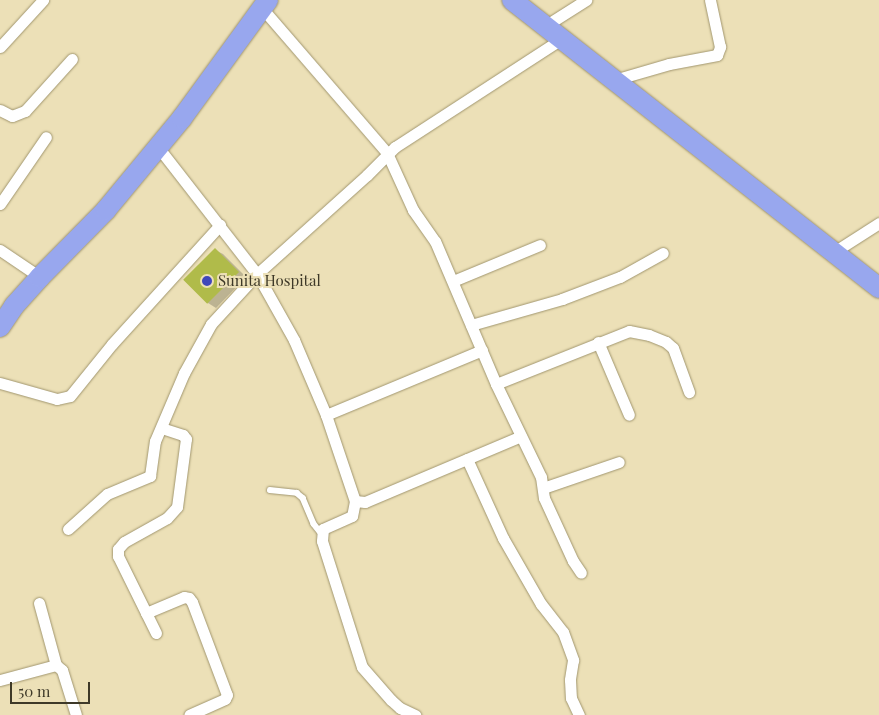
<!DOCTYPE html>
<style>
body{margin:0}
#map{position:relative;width:879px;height:715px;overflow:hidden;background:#ece0b7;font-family:"Playfair Display",serif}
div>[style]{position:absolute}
.shadow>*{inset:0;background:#0003}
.building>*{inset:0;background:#b0bb4a;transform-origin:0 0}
.roads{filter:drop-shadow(0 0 1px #a1966f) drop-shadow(0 0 1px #a1966f)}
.lane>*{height:5.5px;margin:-2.75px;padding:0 2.75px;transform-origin:2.75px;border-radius:2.75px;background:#fff}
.street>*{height:11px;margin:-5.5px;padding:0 5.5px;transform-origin:5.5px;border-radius:5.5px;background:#fff}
.highway>*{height:20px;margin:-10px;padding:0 10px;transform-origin:10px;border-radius:10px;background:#98a7ee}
.dots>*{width:14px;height:14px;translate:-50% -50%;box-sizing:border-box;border:2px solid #ece0b7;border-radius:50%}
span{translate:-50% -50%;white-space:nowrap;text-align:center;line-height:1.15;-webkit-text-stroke:4px #ece0b7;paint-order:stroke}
.poi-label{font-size:15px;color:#3e3928}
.left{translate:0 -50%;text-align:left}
.scale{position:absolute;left:10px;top:682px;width:80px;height:22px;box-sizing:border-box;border:2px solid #3e3928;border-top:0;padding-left:6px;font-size:15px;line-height:18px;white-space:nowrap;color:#3e3928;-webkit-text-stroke:4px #ece0b7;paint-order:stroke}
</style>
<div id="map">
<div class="shadow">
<div style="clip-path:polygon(215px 250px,223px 254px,246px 277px,216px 308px,208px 303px,184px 280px)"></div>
</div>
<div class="building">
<div style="left:215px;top:248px;width:34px;height:45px;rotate:45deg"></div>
</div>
<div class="roads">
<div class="lane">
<div style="left:270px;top:490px;width:27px;rotate:6deg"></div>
<div style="left:297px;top:493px;width:8px;rotate:40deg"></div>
<div style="left:303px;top:498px;width:28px;rotate:67deg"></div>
<div style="left:314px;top:524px;width:11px;rotate:52deg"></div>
</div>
<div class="street">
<div style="left:262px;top:8px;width:191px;rotate:49.2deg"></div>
<div style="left:387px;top:153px;width:63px;rotate:65.5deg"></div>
<div style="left:413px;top:210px;width:38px;rotate:55deg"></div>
<div style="left:435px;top:241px;width:155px;rotate:66.9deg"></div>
<div style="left:496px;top:384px;width:103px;rotate:64.2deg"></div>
<div style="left:541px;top:477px;width:21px;rotate:82deg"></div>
<div style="left:544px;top:498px;width:69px;rotate:65.3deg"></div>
<div style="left:573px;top:561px;width:14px;rotate:56deg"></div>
<div style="left:545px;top:26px;width:49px;rotate:-32.4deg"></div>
<div style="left:0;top:47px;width:64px;rotate:-47.5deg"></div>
<div style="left:614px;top:80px;width:57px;rotate:-16.2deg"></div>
<div style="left:669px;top:64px;width:49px;rotate:-10.6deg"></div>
<div style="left:717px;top:55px;width:9px;rotate:-69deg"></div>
<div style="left:720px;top:47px;width:48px;rotate:-102deg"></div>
<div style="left:0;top:110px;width:13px;rotate:27deg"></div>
<div style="left:12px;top:116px;width:14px;rotate:-21deg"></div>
<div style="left:25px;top:111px;width:70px;rotate:-47.9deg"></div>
<div style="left:158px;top:147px;width:161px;rotate:52.1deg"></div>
<div style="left:257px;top:274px;width:76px;rotate:60.7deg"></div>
<div style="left:294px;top:340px;width:82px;rotate:66.9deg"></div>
<div style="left:326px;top:415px;width:91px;rotate:71.4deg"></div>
<div style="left:355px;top:501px;width:10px;rotate:6deg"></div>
<div style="left:365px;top:502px;width:169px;rotate:-22.9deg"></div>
<div style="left:0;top:204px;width:81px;rotate:-55.5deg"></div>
<div style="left:0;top:250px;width:48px;rotate:34deg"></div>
<div style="left:834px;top:252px;width:54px;rotate:-32.8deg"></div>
<div style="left:453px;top:281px;width:94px;rotate:-22.5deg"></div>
<div style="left:471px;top:325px;width:95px;rotate:-15.9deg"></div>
<div style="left:562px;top:299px;width:62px;rotate:-20.8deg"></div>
<div style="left:620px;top:277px;width:49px;rotate:-29.2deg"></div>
<div style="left:598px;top:342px;width:79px;rotate:67deg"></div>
<div style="left:0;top:383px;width:59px;rotate:15.7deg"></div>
<div style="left:57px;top:399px;width:13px;rotate:-13deg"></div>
<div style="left:70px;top:396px;width:67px;rotate:-51.1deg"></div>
<div style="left:112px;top:344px;width:161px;rotate:-47.8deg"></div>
<div style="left:496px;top:384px;width:143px;rotate:-21.7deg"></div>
<div style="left:629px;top:331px;width:20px;rotate:11deg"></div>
<div style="left:649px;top:335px;width:18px;rotate:22deg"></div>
<div style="left:666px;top:342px;width:9px;rotate:41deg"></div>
<div style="left:673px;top:348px;width:47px;rotate:70deg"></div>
<div style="left:326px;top:415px;width:169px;rotate:-22.6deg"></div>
<div style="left:467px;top:459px;width:87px;rotate:65.5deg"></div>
<div style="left:503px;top:538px;width:76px;rotate:60.1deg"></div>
<div style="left:541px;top:604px;width:36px;rotate:52deg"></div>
<div style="left:563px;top:632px;width:30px;rotate:70deg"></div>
<div style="left:573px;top:660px;width:20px;rotate:99deg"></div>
<div style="left:570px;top:680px;width:18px;rotate:87deg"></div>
<div style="left:571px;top:698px;width:19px;rotate:65deg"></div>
<div style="left:543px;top:488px;width:80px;rotate:-18.9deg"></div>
<div style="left:355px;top:501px;width:15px;rotate:101deg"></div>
<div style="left:352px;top:516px;width:32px;rotate:156deg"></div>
<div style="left:323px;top:529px;width:12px;rotate:95deg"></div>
<div style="left:322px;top:541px;width:132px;rotate:72.4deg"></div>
<div style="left:362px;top:667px;width:44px;rotate:48.7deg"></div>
<div style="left:391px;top:700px;width:12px;rotate:42deg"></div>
<div style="left:400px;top:708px;width:17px;rotate:25deg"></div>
<div style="left:68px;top:529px;width:52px;rotate:-41.9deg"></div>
<div style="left:107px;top:494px;width:47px;rotate:-22.7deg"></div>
<div style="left:150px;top:476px;width:35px;rotate:-82deg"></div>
<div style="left:155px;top:441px;width:74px;rotate:-66.9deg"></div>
<div style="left:184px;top:373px;width:56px;rotate:-61.1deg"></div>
<div style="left:211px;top:324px;width:68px;rotate:-47.4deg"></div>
<div style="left:257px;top:274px;width:148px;rotate:-42deg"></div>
<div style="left:367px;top:175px;width:40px;rotate:-45deg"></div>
<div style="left:395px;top:147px;width:198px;rotate:-33deg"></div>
<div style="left:39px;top:603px;width:64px;rotate:74.7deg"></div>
<div style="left:146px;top:613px;width:41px;rotate:-22.8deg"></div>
<div style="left:184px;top:597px;width:5px;rotate:11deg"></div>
<div style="left:189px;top:598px;width:5px;rotate:53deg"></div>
<div style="left:192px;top:602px;width:99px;rotate:69.4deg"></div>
<div style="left:227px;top:695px;width:4px;rotate:117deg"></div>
<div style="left:225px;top:699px;width:39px;rotate:156deg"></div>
<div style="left:156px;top:633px;width:86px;rotate:-116.3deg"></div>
<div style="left:118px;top:556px;width:7px;rotate:-90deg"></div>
<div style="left:118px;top:549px;width:9px;rotate:-49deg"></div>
<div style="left:124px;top:542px;width:49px;rotate:-29.2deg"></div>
<div style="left:167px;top:518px;width:15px;rotate:-48deg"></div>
<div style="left:177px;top:507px;width:69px;rotate:-82.5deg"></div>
<div style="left:186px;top:439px;width:5px;rotate:-127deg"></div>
<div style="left:183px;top:435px;width:23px;rotate:-162deg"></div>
<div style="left:0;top:680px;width:58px;rotate:-15deg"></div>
<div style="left:56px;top:665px;width:8px;rotate:40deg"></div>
<div style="left:62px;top:670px;width:47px;rotate:72.7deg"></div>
</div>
<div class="highway">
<div style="left:512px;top:0;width:467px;rotate:38.1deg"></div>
<div style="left:0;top:327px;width:25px;rotate:-56deg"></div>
<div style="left:14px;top:306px;width:39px;rotate:-48deg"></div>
<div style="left:40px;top:277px;width:94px;rotate:-45.4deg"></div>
<div style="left:106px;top:210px;width:119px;rotate:-50.4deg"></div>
<div style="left:182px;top:118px;width:146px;rotate:-53.9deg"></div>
</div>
</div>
<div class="dots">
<div style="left:207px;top:281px;background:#4047bb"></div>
</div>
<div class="poi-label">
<span class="left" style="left:218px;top:281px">Sunita Hospital</span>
</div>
<div class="scale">50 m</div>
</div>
